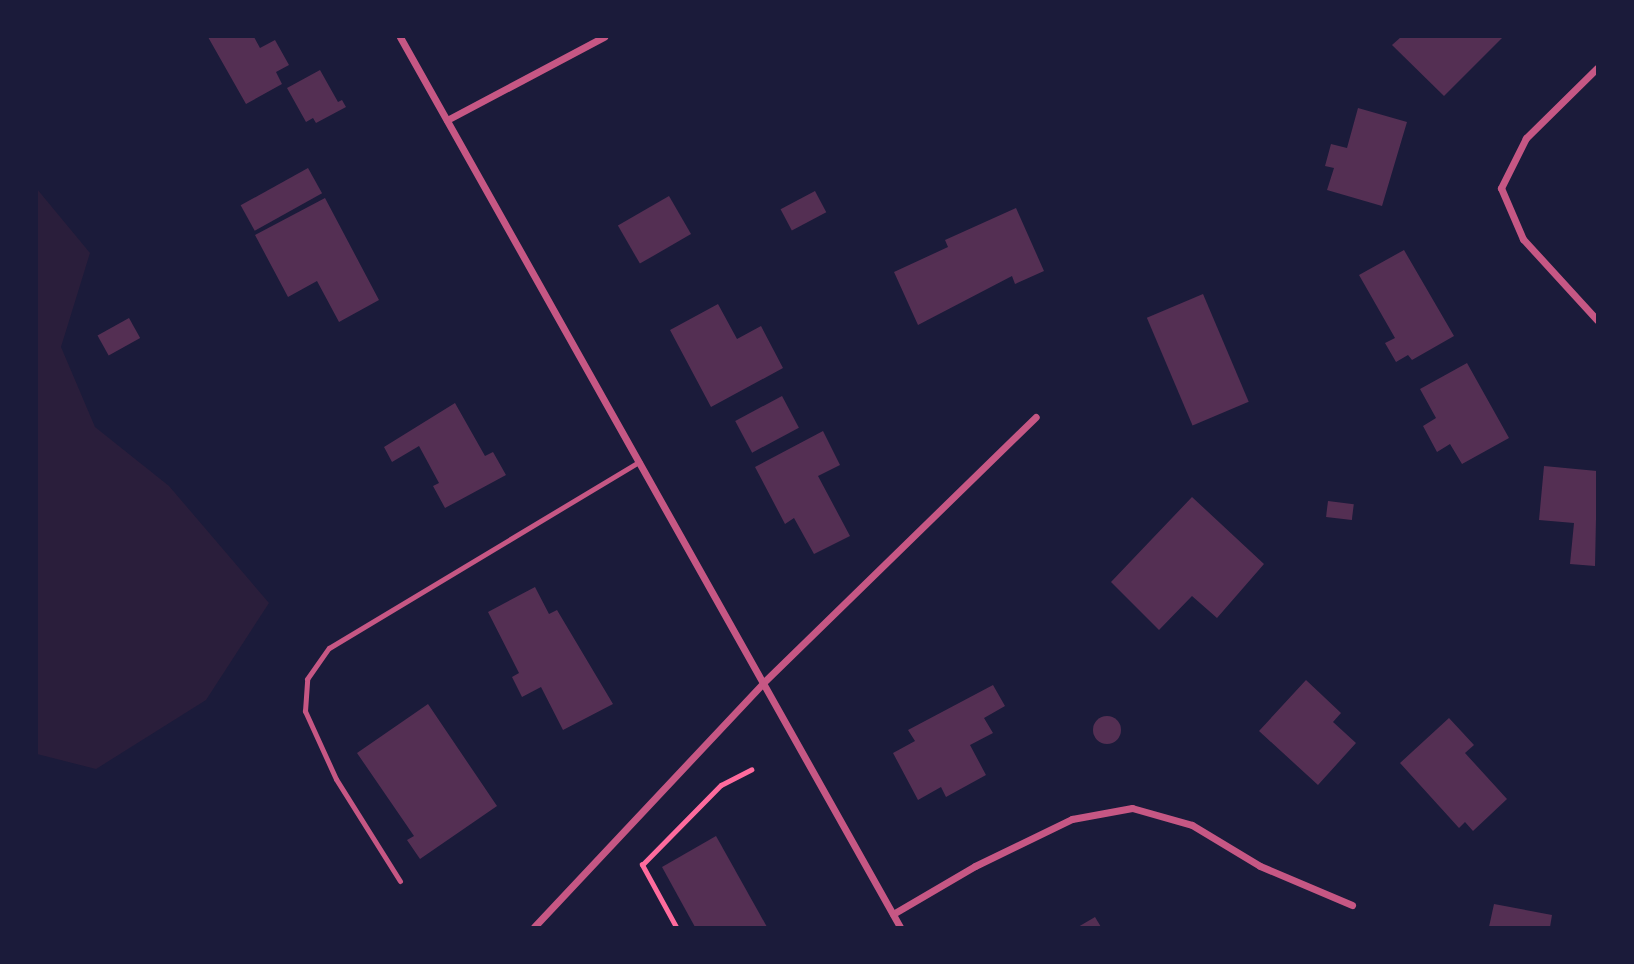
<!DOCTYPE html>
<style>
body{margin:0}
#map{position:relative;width:1634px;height:964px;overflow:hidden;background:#1b1b3a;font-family:"Fira Sans Condensed",sans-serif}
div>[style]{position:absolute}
.green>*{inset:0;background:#2a1e3b}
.building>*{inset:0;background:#542f53;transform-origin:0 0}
.round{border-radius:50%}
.path>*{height:4.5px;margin:-2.25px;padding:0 2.25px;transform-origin:2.25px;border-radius:2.25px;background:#ff6b9d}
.service>*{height:5px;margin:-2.5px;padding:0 2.5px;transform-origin:2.5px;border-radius:2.5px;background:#c65784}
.minor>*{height:7px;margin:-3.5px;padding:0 3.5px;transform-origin:3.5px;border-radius:3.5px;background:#c65784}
span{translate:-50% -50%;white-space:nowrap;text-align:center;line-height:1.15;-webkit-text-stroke:6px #1b1b3a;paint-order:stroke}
.frame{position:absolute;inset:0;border:38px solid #1b1b3a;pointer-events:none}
</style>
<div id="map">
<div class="green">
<div style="clip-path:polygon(37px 189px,90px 253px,61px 347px,95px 427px,169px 486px,269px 603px,206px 700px,96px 769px,37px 754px)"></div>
</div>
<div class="building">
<div style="clip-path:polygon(208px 37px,254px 37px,260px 48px,275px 40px,289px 65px,276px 72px,282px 84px,246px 104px)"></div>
<div style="clip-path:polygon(1401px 37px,1503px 37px,1444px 96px,1392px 45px)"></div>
<div style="clip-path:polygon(320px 70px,338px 102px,342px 100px,346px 107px,316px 123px,313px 118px,306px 122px,287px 88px)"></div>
<div style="clip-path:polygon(1358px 108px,1407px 122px,1382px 206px,1327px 190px,1334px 168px,1325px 166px,1331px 144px,1347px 148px)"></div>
<div style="left:308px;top:168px;width:29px;height:77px;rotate:61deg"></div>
<div style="left:815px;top:191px;width:24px;height:39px;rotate:62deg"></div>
<div style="left:669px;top:196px;width:44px;height:59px;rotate:60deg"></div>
<div style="clip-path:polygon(325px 198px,379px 300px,339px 322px,317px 281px,288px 297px,255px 235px)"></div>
<div style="clip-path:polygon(1016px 208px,1044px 271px,1015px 284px,1012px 276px,918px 325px,894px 272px,948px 247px,945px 240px)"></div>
<div style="clip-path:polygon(1404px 250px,1454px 336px,1412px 360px,1408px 355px,1396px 362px,1385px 343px,1395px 338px,1359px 275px)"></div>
<div style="left:1203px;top:294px;width:117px;height:61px;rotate:67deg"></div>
<div style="clip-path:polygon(718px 304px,737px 339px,761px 326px,783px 368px,711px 407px,670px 330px)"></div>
<div style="left:129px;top:318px;width:23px;height:36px;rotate:61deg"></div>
<div style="clip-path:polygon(1467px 363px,1509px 438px,1462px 464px,1450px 444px,1437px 452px,1423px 426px,1436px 418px,1420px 389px)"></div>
<div style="left:782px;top:396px;width:36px;height:53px;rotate:62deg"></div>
<div style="clip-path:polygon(455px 403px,485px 456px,493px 452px,506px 475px,445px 508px,433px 486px,439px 483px,419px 446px,392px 462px,384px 447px)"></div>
<div style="clip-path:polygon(823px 431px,840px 465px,818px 476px,850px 536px,814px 554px,794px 518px,785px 524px,755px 467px)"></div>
<div style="clip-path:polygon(1544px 466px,1597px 471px,1595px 566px,1570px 564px,1574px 523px,1539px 520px)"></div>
<div style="clip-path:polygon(1192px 497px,1264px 564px,1217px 618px,1192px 596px,1159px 630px,1111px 582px)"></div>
<div style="left:1328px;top:501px;width:26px;height:16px;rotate:7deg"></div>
<div style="clip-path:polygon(535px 587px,549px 614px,557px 610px,613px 704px,563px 730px,541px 687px,522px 697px,512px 677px,519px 673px,488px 612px)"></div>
<div style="clip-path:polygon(1306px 680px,1341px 713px,1333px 722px,1356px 743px,1318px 785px,1259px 731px)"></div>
<div style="clip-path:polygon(993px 685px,1005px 706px,984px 718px,993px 733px,970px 745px,986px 775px,946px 797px,941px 787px,918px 800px,893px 753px,915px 741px,908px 730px)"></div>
<div style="clip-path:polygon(428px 704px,497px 806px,420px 859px,407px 840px,414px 836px,357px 753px)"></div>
<div class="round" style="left:1093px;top:716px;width:28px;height:28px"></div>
<div style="clip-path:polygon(1449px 718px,1474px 745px,1465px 753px,1507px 799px,1473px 831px,1465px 822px,1459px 828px,1400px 763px)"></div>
<div style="clip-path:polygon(716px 836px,767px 927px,695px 927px,662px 867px)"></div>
<div style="clip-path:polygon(1494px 904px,1552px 915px,1550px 927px,1489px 927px)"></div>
<div style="clip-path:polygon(1095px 917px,1101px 927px,1078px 927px)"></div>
</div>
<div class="path">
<div style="left:676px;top:927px;width:71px;rotate:-118.7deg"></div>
<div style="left:642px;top:865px;width:112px;rotate:-45.4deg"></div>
<div style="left:721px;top:785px;width:34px;rotate:-27deg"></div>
</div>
<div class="service">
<div style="left:400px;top:881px;width:120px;rotate:-122.1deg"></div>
<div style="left:336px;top:779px;width:75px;rotate:-114.5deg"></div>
<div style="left:305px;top:711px;width:32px;rotate:-86deg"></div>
<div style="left:307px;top:679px;width:38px;rotate:-55deg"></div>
<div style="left:329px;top:648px;width:362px;rotate:-31deg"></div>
</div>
<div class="minor">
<div style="left:400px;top:37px;width:1021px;rotate:60.67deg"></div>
<div style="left:1597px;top:68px;width:100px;rotate:135.4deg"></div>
<div style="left:1526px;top:138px;width:56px;rotate:116.6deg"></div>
<div style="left:1501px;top:188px;width:56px;rotate:66.7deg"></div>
<div style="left:1523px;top:239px;width:110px;rotate:47.6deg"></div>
<div style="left:447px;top:120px;width:178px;rotate:-27.9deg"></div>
<div style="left:893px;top:914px;width:95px;rotate:-30.3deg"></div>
<div style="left:975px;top:866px;width:108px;rotate:-25.9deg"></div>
<div style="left:1072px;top:819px;width:61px;rotate:-10.4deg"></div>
<div style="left:1132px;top:808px;width:62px;rotate:15.8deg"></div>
<div style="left:1192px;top:825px;width:79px;rotate:31.1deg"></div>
<div style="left:1260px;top:866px;width:100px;rotate:23deg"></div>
<div style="left:534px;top:927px;width:335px;rotate:-46.8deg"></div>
<div style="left:763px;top:683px;width:381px;rotate:-44.3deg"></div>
</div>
<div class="frame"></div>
</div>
